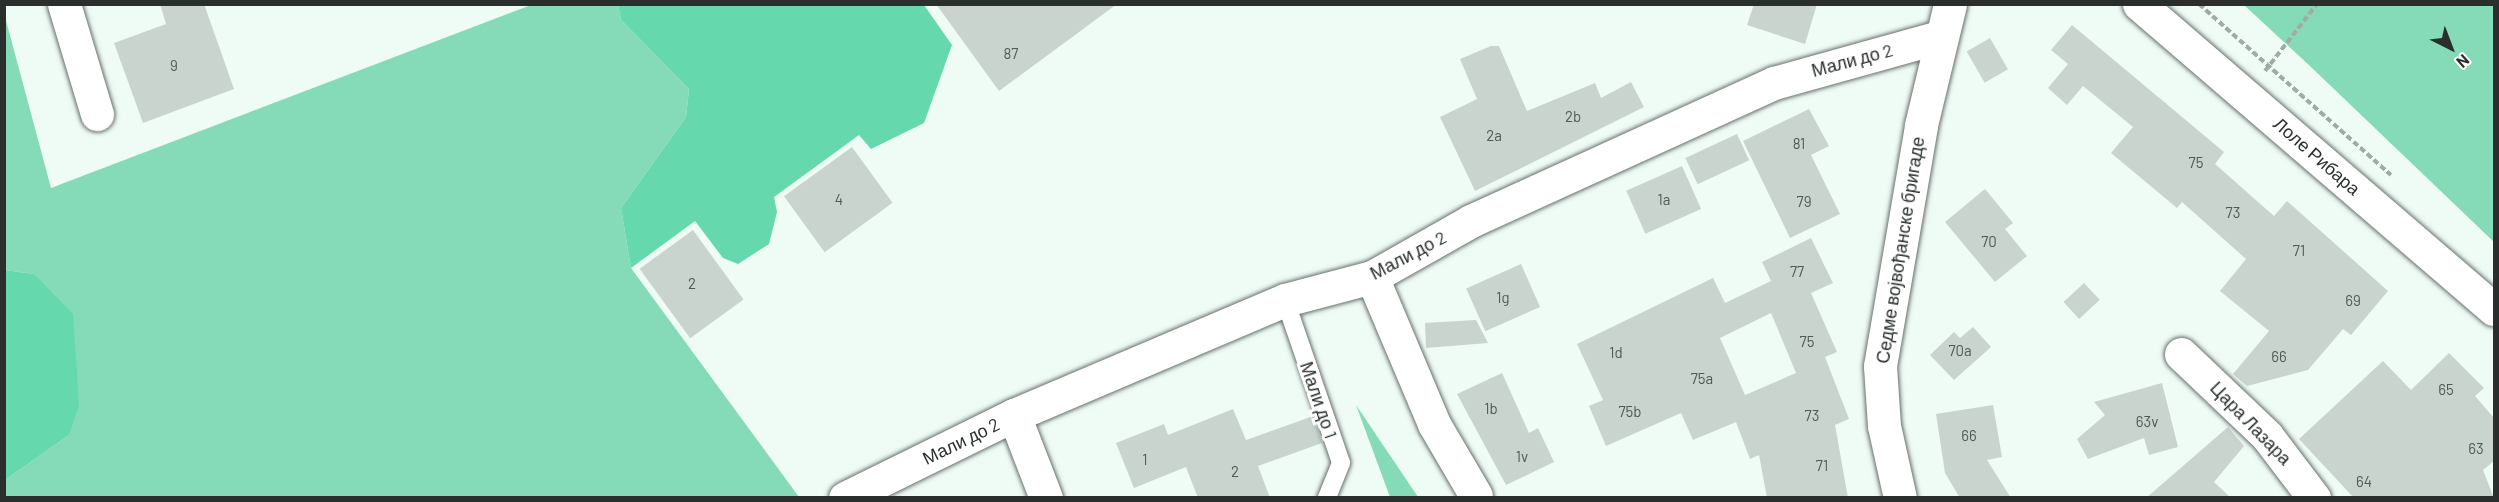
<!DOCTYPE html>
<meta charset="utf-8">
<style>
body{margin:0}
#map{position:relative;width:2499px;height:502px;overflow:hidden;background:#effbf5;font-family:Barlow,sans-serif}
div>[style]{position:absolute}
.green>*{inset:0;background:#85dab7}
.forest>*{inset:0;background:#65d9ad}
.building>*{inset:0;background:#c9d4cf;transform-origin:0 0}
.path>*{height:4px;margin-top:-2px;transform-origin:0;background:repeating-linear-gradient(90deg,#a1aaa6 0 6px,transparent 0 9px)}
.roads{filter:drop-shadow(0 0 2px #67716c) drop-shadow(0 0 2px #67716c)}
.service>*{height:18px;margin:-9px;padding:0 9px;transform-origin:9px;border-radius:9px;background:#fff}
.minor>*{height:33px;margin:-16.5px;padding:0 16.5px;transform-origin:16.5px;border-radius:16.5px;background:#fff}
.tertiary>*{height:33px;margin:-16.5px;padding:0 16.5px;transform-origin:16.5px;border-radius:16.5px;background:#fff}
span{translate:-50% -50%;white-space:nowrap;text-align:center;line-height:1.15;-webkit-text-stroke:6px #fff;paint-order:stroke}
.number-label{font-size:15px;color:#525856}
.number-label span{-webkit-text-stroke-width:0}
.street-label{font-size:18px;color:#2a2f2d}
.frame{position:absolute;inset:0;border:6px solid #2a2f2d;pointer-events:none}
.north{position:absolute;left:2421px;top:18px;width:60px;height:60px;-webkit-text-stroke:4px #fff;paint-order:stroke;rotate:138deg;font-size:16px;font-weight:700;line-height:24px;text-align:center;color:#2a2f2d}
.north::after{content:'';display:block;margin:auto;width:21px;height:27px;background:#2a2f2d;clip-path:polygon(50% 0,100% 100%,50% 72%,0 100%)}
</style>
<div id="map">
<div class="green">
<div style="clip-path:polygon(531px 5px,618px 5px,621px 20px,689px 89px,686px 117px,621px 208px,631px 268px,799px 497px,5px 497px,5px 480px,69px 435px,34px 274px,5px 270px,4px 13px,51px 188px)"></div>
<div style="clip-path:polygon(2244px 5px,2494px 5px,2494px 242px,2311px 67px)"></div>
<div style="clip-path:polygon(1356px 405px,1418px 497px,1390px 497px)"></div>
</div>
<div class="forest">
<div style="clip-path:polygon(618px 5px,924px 5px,952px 45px,924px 123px,871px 149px,859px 135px,774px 197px,777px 212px,769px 244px,738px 264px,723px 258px,695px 221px,631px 268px,621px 208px,686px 117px,689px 89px,621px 20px)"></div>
<div style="clip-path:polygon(5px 270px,34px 274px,73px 314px,79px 405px,69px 435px,5px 480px)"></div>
</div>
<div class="building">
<div style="clip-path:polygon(160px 4px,204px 4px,234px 89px,143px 123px,114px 43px,166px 24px)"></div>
<div style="clip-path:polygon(936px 4px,1117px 4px,999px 91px)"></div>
<div style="clip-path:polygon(1754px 4px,1817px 4px,1805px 44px,1747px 25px)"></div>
<div style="clip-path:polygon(2072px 25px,2224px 152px,2215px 164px,2274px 216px,2287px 201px,2388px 291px,2351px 335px,2343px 329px,2308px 370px,2247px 386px,2233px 374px,2269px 331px,2220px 291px,2246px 259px,2182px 202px,2177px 208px,2111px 153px,2133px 127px,2083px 86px,2067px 105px,2048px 88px,2068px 64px,2051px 50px)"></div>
<div style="left:1990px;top:38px;width:36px;height:27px;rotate:60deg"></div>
<div style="clip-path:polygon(1491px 46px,1499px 46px,1527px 111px,1595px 83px,1601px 98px,1631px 82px,1644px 107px,1475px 191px,1440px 117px,1477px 99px,1460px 59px)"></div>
<div style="clip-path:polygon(1809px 109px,1829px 146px,1811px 155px,1840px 214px,1790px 238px,1743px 141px)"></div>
<div style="left:1737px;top:134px;width:29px;height:57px;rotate:65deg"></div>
<div style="left:852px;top:147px;width:69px;height:84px;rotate:54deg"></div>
<div style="left:1682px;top:166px;width:47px;height:61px;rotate:66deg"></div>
<div style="clip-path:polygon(1985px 189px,2013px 223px,2005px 229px,2027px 256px,1995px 282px,1945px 222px)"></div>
<div style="left:693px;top:230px;width:86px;height:66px;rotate:54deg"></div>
<div style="clip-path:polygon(evenodd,1811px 238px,1833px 283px,1811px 293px,1837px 352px,1825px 357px,1849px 419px,1835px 425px,1848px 498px,1767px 498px,1759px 455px,1750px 459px,1736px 422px,1693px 440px,1681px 413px,1606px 446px,1589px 406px,1603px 400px,1577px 344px,1713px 278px,1725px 303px,1771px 281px,1762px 262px,1811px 238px,1771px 313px,1796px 373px,1745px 395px,1720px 338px,1771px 313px)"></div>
<div style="left:1521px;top:264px;width:47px;height:60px;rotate:66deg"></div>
<div style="left:2084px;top:283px;width:23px;height:28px;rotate:47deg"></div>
<div style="clip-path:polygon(1476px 320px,1488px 343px,1426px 348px,1425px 323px)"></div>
<div style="clip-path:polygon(1973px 327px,1991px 347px,1954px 380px,1930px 355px,1954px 332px,1960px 338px)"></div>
<div style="clip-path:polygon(2449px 353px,2484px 388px,2475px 396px,2494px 418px,2494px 461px,2483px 470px,2494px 498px,2354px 498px,2299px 439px,2383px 361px,2411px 390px)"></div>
<div style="clip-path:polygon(1502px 373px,1529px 433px,1538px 428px,1554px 462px,1506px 485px,1457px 394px)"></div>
<div style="clip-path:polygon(2162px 383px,2178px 447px,2149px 455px,2144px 438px,2088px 459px,2077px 439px,2105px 415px,2094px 402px)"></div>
<div style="clip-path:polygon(1993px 405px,2002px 457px,1987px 460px,2011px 498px,1960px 498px,1945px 473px,1936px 414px)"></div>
<div style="clip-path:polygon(1233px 409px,1246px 440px,1313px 416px,1322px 443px,1258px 466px,1270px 498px,1198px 498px,1186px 467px,1134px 488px,1116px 443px,1164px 424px,1168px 435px)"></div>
<div style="clip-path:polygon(2228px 427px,2244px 446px,2214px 482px,2231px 498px,2146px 498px)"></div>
</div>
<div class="path">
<div style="left:2199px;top:4px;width:257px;rotate:41.7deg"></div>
<div style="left:2265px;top:71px;width:85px;rotate:-52.2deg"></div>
</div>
<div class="roads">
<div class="service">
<div style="left:1285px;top:300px;width:172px;rotate:71deg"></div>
<div style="left:1341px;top:463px;width:38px;rotate:112deg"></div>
</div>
<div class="minor">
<div style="left:64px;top:4px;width:115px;rotate:73.3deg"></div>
<div style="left:1372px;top:277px;width:160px;rotate:67.1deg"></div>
<div style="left:1434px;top:424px;width:83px;rotate:59.7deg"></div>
<div style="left:2181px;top:354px;width:119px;rotate:43.6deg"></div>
<div style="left:2267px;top:436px;width:78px;rotate:52.8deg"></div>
<div style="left:1014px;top:415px;width:89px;rotate:68.9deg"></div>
<div style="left:845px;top:498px;width:188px;rotate:-26.2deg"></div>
<div style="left:1014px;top:415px;width:294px;rotate:-23deg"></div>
<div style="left:1285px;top:300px;width:90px;rotate:-14.8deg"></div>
<div style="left:1372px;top:277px;width:114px;rotate:-29.5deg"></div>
<div style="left:1471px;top:221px;width:333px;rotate:-24.5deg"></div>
<div style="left:1774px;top:83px;width:174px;rotate:-15.6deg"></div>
<div style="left:1900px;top:498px;width:74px;rotate:-102.5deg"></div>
<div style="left:1884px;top:426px;width:60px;rotate:-93.8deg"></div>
<div style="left:1880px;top:366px;width:244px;rotate:-80.3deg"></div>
<div style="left:1921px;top:125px;width:124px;rotate:-76.5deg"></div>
</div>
<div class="tertiary">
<div style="left:2139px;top:4px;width:468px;rotate:40.7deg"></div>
</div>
</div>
<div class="number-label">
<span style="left:1011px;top:54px">87</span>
<span style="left:174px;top:66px">9</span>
<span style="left:1573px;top:117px">2b</span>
<span style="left:1494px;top:136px">2a</span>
<span style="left:1799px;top:144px">81</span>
<span style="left:2196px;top:163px">75</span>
<span style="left:839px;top:200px">4</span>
<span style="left:1664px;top:200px">1a</span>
<span style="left:1804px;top:202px">79</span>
<span style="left:2233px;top:213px">73</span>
<span style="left:1989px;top:242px">70</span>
<span style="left:2299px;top:251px">71</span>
<span style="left:1797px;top:272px">77</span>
<span style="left:692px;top:284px">2</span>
<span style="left:1503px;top:298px">1g</span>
<span style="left:2353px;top:301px">69</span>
<span style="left:1807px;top:342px">75</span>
<span style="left:1960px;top:351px">70a</span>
<span style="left:1616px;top:353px">1d</span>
<span style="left:2279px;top:357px">66</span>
<span style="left:1702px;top:379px">75a</span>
<span style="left:2446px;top:390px">65</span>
<span style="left:1491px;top:409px">1b</span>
<span style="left:1630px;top:412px">75b</span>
<span style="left:1812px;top:416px">73</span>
<span style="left:2147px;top:422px">63v</span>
<span style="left:1969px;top:436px">66</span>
<span style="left:2476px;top:449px">63</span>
<span style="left:1522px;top:457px">1v</span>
<span style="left:1145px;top:460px">1</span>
<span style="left:1822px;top:466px">71</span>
<span style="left:1235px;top:472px">2</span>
<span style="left:2364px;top:482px">64</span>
</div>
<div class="street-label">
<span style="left:1852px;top:60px;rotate:-15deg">Мали до 2</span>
<span style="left:2317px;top:156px;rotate:41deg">Лоле Рибара</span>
<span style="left:1900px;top:250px;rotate:-81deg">Седме војвођанске бригаде</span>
<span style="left:1408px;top:255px;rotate:-28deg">Мали до 2</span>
<span style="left:1319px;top:400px;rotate:71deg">Мали до 1</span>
<span style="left:2251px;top:423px;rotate:46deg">Цара Лазара</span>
<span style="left:961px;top:441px;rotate:-26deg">Мали до 2</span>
</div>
<div class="frame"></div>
<div class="north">N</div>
</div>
